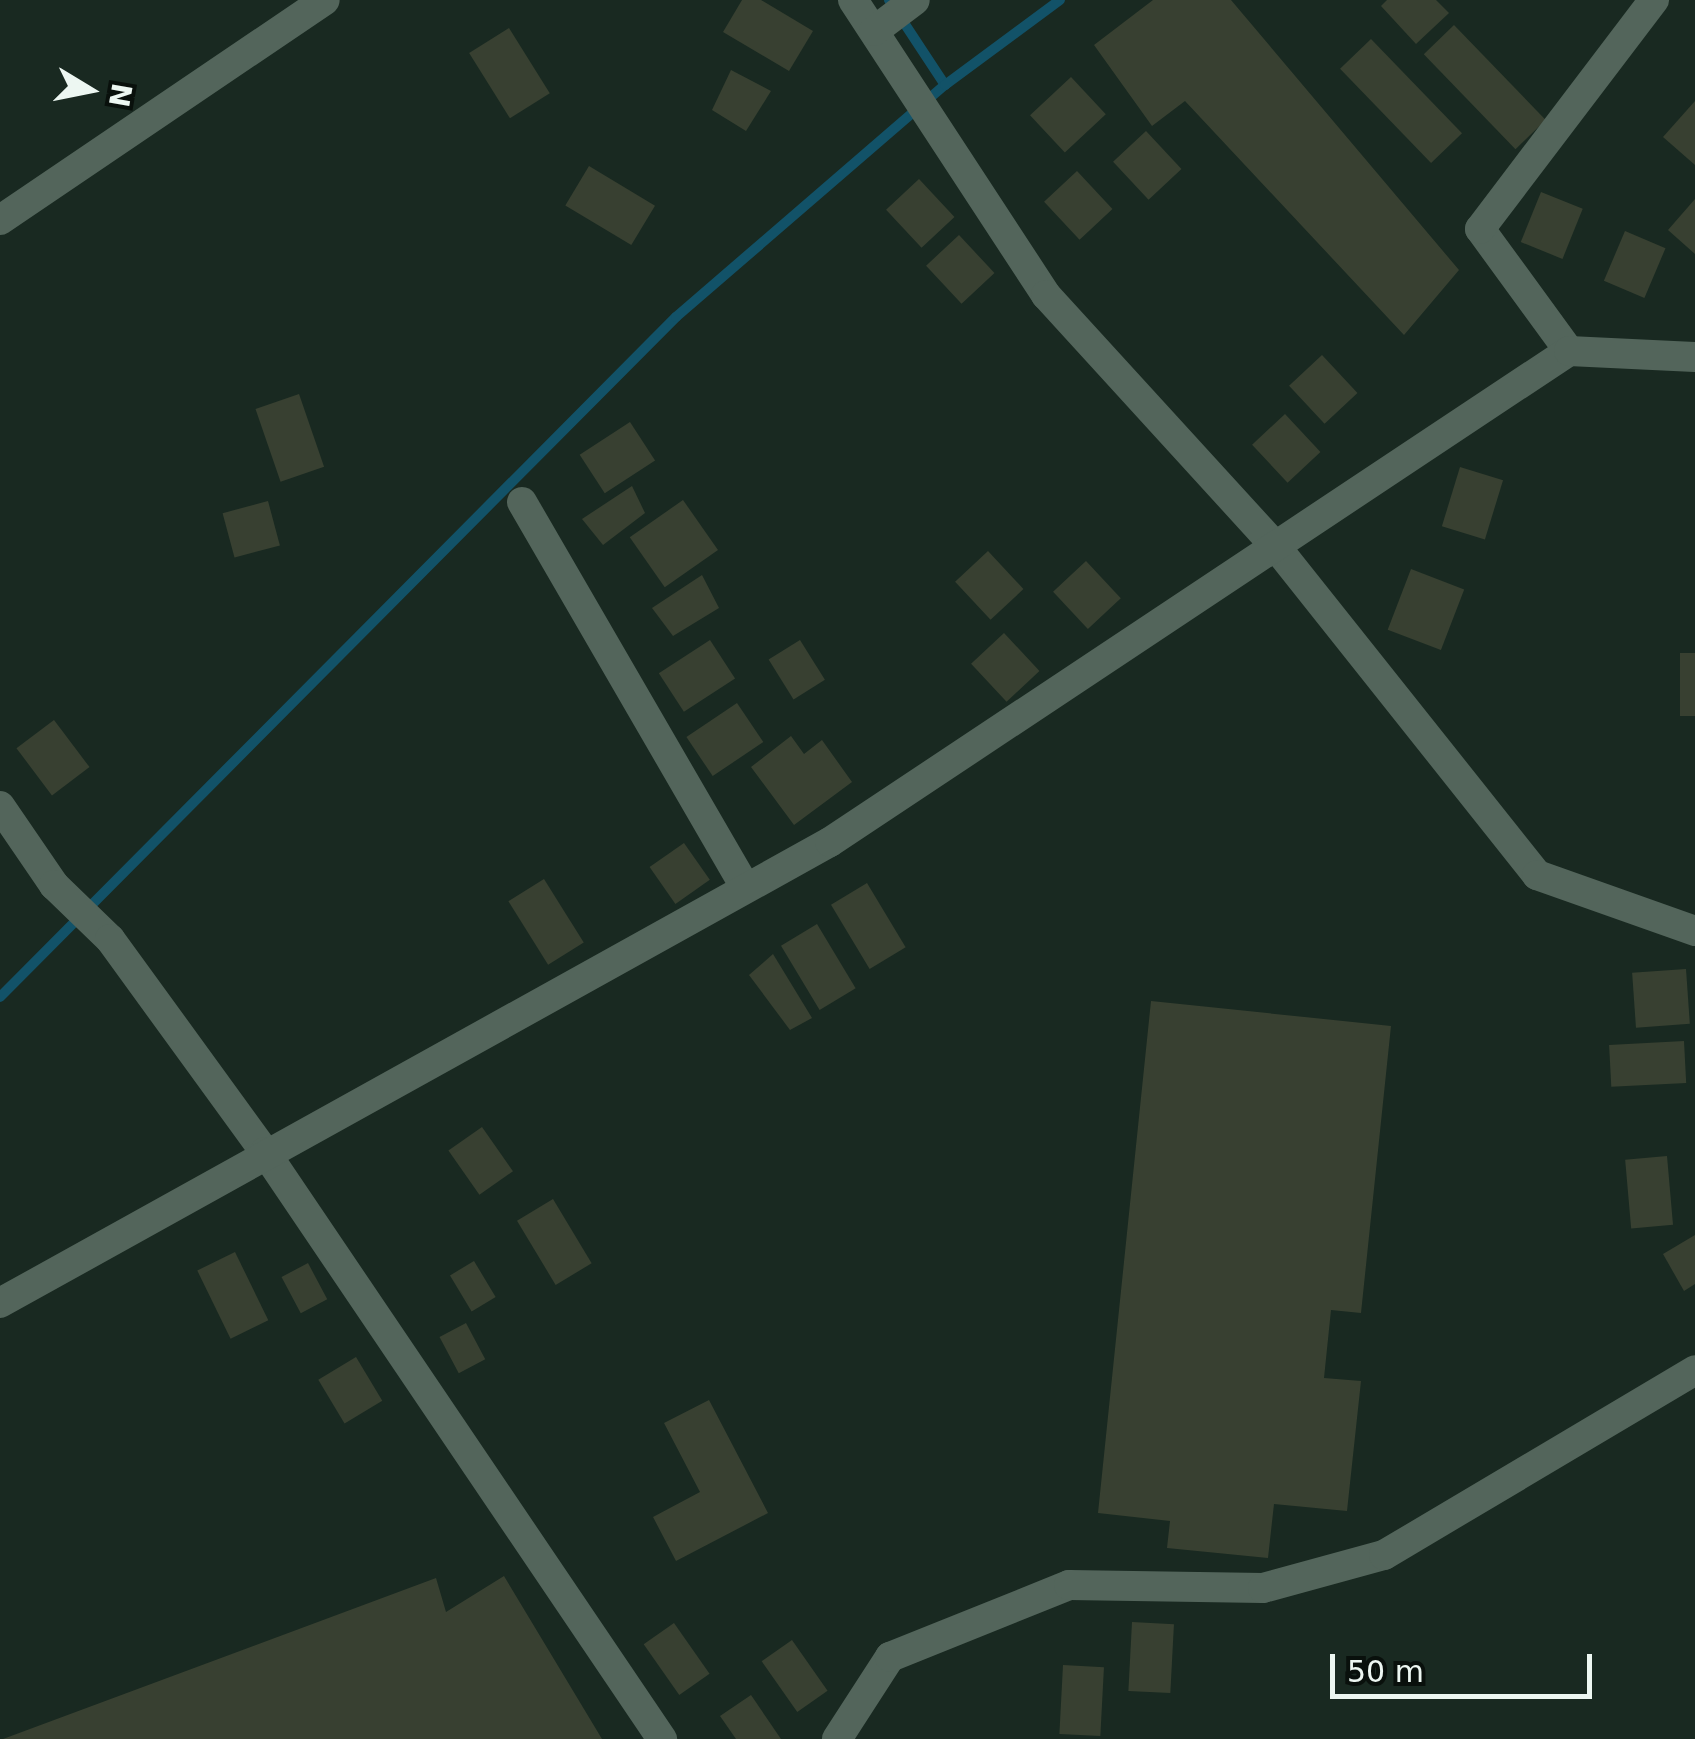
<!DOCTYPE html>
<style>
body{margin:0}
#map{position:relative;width:1695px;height:1739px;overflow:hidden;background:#192921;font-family:"DejaVu Sans",sans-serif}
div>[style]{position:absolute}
.stream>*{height:10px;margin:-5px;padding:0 5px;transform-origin:5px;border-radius:5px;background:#125268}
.building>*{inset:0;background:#384031;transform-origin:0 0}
.minor>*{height:30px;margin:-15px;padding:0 15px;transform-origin:15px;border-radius:15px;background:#53655b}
span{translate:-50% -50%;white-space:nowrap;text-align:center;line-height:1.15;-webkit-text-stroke:10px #09100c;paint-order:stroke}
.north{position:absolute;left:40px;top:40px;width:100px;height:100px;-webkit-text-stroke:8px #09100c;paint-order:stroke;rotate:100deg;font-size:28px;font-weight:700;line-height:40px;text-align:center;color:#edf7f2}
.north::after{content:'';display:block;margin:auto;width:35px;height:45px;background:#edf7f2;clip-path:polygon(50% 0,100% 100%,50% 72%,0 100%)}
.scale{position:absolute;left:1330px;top:1654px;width:262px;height:45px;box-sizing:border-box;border:5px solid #edf7f2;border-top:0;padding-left:12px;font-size:30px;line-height:35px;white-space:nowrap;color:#edf7f2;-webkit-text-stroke:8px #09100c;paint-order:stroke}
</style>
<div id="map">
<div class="stream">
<div style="left:889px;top:0;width:102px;rotate:56.6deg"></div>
<div style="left:0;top:997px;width:959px;rotate:-45.17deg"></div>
<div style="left:676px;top:317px;width:355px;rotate:-40.8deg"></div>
<div style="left:945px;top:85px;width:143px;rotate:-36.5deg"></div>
</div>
<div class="building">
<div style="clip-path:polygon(742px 0,761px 0,813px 31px,789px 71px,723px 32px)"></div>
<div style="clip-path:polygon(1153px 0,1231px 0,1459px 270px,1404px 335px,1185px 101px,1152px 126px,1094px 45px)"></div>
<div style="clip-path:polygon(1387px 0,1436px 0,1449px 13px,1416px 44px,1381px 6px)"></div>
<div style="left:1454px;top:25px;width:132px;height:42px;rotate:46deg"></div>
<div style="left:509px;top:28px;width:77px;height:47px;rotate:58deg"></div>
<div style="left:1371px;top:39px;width:131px;height:43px;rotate:46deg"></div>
<div style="clip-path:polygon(731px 70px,771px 91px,746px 131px,712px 110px)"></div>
<div style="left:1071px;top:77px;width:51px;height:56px;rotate:47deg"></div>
<div style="clip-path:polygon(1695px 101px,1695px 165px,1663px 137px)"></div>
<div style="left:1146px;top:131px;width:52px;height:45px;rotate:47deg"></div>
<div style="left:589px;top:166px;width:77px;height:46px;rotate:31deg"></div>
<div style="left:1077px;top:171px;width:52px;height:45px;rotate:47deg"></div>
<div style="left:919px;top:179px;width:52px;height:45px;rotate:47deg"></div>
<div style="left:1541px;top:192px;width:45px;height:54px;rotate:22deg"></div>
<div style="clip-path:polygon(1695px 199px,1695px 254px,1668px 230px)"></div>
<div style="left:1625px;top:231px;width:44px;height:54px;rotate:23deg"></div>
<div style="left:959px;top:235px;width:52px;height:45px;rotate:47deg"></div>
<div style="left:1322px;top:355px;width:52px;height:45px;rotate:47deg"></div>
<div style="left:299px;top:394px;width:77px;height:46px;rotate:71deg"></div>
<div style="left:1285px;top:414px;width:52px;height:45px;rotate:47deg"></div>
<div style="left:630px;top:422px;width:46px;height:60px;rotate:57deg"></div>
<div style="left:1460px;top:467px;width:45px;height:62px;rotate:17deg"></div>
<div style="clip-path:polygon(632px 486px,645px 513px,603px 545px,582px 519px)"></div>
<div style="left:683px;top:500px;width:61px;height:65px;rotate:55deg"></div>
<div style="left:268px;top:501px;width:46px;height:47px;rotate:75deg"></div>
<div style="left:988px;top:551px;width:52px;height:45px;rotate:47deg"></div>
<div style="left:1086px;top:561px;width:51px;height:45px;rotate:47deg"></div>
<div style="left:1411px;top:569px;width:57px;height:65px;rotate:21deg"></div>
<div style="clip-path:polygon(702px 575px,719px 608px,673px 636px,652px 608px)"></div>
<div style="left:1004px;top:633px;width:52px;height:45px;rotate:47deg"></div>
<div style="left:710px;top:640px;width:46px;height:61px;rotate:57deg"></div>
<div style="left:800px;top:640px;width:47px;height:37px;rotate:58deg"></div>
<div style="left:1680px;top:653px;width:15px;height:63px"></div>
<div style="left:737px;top:703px;width:47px;height:61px;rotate:56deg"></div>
<div style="left:54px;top:720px;width:59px;height:47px;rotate:53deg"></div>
<div style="clip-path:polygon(791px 736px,804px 754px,822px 740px,852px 782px,794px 825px,751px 767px)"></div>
<div style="left:684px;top:843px;width:45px;height:42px;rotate:55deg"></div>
<div style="left:544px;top:879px;width:75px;height:42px;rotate:58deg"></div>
<div style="left:867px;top:883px;width:75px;height:42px;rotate:59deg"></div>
<div style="left:817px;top:924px;width:75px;height:42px;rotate:59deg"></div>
<div style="clip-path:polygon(773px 954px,812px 1018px,790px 1030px,749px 975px)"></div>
<div style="left:1686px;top:969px;width:55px;height:54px;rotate:86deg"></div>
<div style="clip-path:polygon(1151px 1001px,1391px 1026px,1361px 1313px,1331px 1310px,1324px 1378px,1361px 1381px,1347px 1511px,1274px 1504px,1268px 1558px,1167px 1548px,1170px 1521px,1098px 1513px)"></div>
<div style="left:1684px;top:1041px;width:42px;height:75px;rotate:87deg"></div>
<div style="left:482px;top:1127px;width:54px;height:41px;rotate:55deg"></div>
<div style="left:1667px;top:1156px;width:69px;height:42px;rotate:85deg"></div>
<div style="left:553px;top:1199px;width:75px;height:42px;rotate:59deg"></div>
<div style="clip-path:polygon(1695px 1235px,1695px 1284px,1684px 1291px,1663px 1254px)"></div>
<div style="left:235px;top:1252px;width:76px;height:42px;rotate:64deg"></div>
<div style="left:474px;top:1261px;width:42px;height:28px;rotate:59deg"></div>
<div style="left:308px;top:1263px;width:41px;height:30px;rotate:62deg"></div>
<div style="left:466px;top:1323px;width:41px;height:30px;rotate:62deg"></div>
<div style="left:356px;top:1357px;width:51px;height:44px;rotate:59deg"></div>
<div style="clip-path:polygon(709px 1400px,768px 1513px,676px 1561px,653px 1517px,700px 1492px,664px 1423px)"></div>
<div style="clip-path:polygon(504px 1576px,602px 1739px,3px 1739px,436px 1578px,446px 1612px)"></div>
<div style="left:1132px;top:1622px;width:42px;height:69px;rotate:3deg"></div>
<div style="left:674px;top:1623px;width:62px;height:37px;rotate:55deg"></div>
<div style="left:792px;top:1640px;width:62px;height:37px;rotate:55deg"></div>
<div style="left:1063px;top:1665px;width:41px;height:69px;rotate:3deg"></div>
<div style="clip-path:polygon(751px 1695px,781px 1739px,736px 1739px,720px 1716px)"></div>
</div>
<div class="minor">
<div style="left:853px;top:0;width:353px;rotate:56.8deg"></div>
<div style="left:1046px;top:295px;width:343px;rotate:47.6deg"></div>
<div style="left:1277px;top:548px;width:418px;rotate:51.5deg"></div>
<div style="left:1537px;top:875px;width:168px;rotate:19.5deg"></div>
<div style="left:874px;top:31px;width:51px;rotate:-37.1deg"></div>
<div style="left:0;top:220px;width:392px;rotate:-34.1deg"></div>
<div style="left:1569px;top:351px;width:151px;rotate:-126.1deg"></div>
<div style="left:1480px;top:229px;width:288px;rotate:-52.8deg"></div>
<div style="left:522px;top:502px;width:446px;rotate:59.9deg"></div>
<div style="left:0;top:806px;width:96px;rotate:55.6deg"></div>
<div style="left:54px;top:885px;width:78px;rotate:44deg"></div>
<div style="left:110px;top:939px;width:263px;rotate:54deg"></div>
<div style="left:265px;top:1152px;width:709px;rotate:55.93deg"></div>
<div style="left:0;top:1303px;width:949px;rotate:-29.05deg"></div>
<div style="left:830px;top:842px;width:887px;rotate:-33.6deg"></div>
<div style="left:1569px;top:351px;width:126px;rotate:2.7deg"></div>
<div style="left:837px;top:1739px;width:98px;rotate:-57.1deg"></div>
<div style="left:890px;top:1657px;width:193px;rotate:-21.9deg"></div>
<div style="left:1069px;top:1585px;width:194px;rotate:0.9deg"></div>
<div style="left:1263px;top:1588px;width:125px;rotate:-15.3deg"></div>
<div style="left:1384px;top:1555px;width:362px;rotate:-30.7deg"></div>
</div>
<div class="north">N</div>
<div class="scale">50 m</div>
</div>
